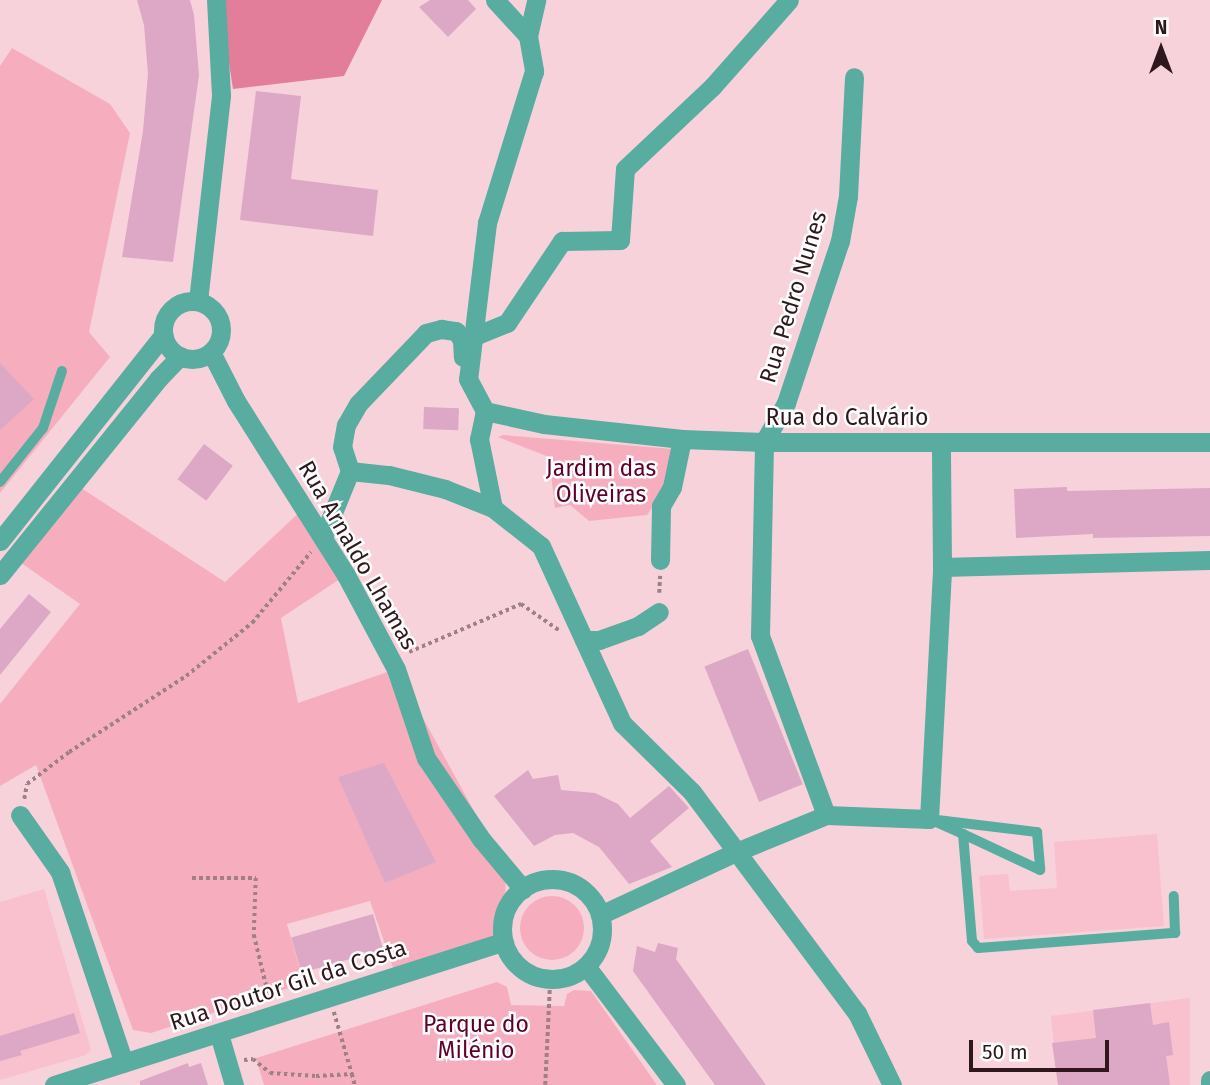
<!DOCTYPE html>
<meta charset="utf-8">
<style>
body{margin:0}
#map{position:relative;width:1210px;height:1085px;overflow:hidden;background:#f7d2da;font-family:"Fira Sans",sans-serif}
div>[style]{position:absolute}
.built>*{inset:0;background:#f8c1cd}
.green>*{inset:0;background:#f6aebf}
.round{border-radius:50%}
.forest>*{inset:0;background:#e27e99}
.building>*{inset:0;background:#dca8c6;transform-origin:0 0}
.path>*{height:3.5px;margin-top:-1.75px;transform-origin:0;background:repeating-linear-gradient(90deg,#9e8087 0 3.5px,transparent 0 7px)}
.service>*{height:10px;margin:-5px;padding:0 5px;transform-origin:5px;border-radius:5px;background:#58aca0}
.minor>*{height:19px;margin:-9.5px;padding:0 9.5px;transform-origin:9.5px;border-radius:9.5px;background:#58aca0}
.minor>.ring{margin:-9.5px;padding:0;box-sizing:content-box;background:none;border:19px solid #58aca0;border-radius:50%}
.tertiary>*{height:19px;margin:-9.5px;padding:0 9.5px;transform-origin:9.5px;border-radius:9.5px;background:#58aca0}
span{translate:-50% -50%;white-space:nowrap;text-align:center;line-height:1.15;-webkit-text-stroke:5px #fefefe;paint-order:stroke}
.street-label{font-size:23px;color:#2e181e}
.park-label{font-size:23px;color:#5e0029}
.north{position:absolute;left:1126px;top:14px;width:70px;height:70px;-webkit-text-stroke:5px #fefefe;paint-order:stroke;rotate:0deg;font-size:19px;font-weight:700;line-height:28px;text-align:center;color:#2e181e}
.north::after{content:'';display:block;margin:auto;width:24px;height:32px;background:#2e181e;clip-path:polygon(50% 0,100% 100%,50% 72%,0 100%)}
.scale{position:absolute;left:969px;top:1040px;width:140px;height:32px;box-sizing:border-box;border:4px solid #2e181e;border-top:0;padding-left:9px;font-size:21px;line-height:24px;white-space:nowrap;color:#2e181e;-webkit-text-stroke:5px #fefefe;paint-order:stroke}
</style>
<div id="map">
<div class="built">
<div style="clip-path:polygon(1157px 834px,1164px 926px,984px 939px,979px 876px,1008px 874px,1010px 891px,1057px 888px,1054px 842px)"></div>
<div style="clip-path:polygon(44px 889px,91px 1050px,86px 1055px,0 1080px,0 902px)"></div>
<div style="clip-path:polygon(1190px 998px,1190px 1085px,1058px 1085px,1051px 1016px)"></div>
</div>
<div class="green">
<div style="clip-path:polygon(12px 48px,110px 104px,130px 133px,89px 332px,110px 357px,0 493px,0 66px)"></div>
<div style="clip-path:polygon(503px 435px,673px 449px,664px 490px,647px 515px,589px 521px,570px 505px,555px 508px,549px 457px,498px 437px)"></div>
<div style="clip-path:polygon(75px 484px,225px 582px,305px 507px,346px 575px,281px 618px,298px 703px,396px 669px,506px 869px,504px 941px,396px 976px,370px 901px,287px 924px,304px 983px,151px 1033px,133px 1030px,36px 765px,0 786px,0 704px,80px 604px,14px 558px)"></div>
<div class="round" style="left:520px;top:896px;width:64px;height:64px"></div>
<div style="clip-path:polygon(497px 982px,507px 987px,511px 1005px,564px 1006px,567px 994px,574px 990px,591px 991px,657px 1085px,264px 1085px,256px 1059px,253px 1059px)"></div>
</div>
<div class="forest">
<div style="clip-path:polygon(219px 0,382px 0,344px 76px,233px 89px)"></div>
</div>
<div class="building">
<div style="clip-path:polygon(137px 0,190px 0,194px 15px,199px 75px,173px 262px,122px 257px,143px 131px,148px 74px,144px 25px)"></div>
<div style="clip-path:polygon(430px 0,468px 0,476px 9px,448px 37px,419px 7px)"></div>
<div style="clip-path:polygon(256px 91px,301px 96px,291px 179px,378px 190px,373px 236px,240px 220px)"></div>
<div style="clip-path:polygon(0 363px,34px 399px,0 430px)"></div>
<div style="left:424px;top:407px;width:35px;height:22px;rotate:2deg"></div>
<div style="left:204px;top:444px;width:36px;height:44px;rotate:37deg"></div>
<div style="clip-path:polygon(1067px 487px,1067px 491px,1210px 488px,1210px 536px,1093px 538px,1093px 534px,1016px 538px,1014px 489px)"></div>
<div style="clip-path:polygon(29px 594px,51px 612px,0 675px,0 629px)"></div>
<div style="left:748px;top:649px;width:146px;height:47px;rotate:68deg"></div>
<div style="clip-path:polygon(384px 763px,436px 862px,385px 883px,338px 777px)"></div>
<div style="clip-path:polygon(528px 770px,533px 779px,558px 775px,561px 790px,595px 793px,618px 804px,630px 818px,669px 786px,689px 808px,650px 841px,672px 867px,629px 884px,599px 847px,573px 833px,555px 835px,534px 846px,494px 796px)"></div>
<div style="left:373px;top:914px;width:37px;height:85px;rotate:74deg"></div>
<div style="clip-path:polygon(658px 943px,678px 948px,676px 959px,766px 1085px,715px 1085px,633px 971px,637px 946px,655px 952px)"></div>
<div style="clip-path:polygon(1150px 1003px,1153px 1025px,1169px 1022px,1173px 1055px,1166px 1056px,1170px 1085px,1058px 1085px,1052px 1043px,1096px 1038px,1093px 1010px)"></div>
<div style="clip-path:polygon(74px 1013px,80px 1033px,20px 1051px,22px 1055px,0 1061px,0 1036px)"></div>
<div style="clip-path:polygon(188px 1063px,189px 1067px,201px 1063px,208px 1085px,140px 1085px,140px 1081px)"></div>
</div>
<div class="path">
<div style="left:659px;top:593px;width:17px;rotate:-87deg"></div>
<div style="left:409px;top:652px;width:122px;rotate:-23.2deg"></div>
<div style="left:521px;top:604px;width:47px;rotate:34.7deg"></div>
<div style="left:24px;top:799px;width:15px;rotate:-79deg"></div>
<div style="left:27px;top:784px;width:53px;rotate:-37.3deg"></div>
<div style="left:69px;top:752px;width:140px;rotate:-33deg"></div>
<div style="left:186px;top:676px;width:85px;rotate:-38.8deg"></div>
<div style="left:252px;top:623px;width:92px;rotate:-50.3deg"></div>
<div style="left:192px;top:878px;width:64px"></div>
<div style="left:256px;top:878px;width:57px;rotate:92deg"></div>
<div style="left:254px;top:935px;width:64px;rotate:76.4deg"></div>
<div style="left:334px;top:1012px;width:65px;rotate:73.8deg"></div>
<div style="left:244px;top:1060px;width:9px;rotate:-6deg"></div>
<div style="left:253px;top:1059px;width:22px;rotate:39deg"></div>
<div style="left:270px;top:1073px;width:46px;rotate:3.7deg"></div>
<div style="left:316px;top:1076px;width:36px;rotate:-3deg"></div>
<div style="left:352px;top:1074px;width:11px;rotate:75deg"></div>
<div style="left:545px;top:1085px;width:106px;rotate:-87.3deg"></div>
</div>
<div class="service">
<div style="left:0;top:482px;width:69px;rotate:-51.5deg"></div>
<div style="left:43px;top:428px;width:60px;rotate:-71.6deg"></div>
<div style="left:929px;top:819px;width:109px;rotate:6.9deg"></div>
<div style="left:1037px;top:832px;width:38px;rotate:85deg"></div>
<div style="left:1040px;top:870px;width:85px;rotate:-154.9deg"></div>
<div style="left:963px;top:834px;width:37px;rotate:-156deg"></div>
<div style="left:963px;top:834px;width:107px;rotate:85.2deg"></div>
<div style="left:972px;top:941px;width:9px;rotate:49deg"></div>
<div style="left:978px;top:948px;width:198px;rotate:-4.4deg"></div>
<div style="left:1175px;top:933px;width:37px;rotate:-92deg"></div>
</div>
<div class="minor">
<div style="left:528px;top:36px;width:37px;rotate:-77deg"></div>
<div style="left:198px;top:301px;width:207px;rotate:-83.6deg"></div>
<div style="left:221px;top:95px;width:95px;rotate:-93deg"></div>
<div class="ring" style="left:163px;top:301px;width:39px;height:39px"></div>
<div style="left:472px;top:337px;width:38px;rotate:-22deg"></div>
<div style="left:507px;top:323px;width:99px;rotate:-56.1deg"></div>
<div style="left:562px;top:241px;width:58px;rotate:-1deg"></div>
<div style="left:620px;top:240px;width:71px;rotate:-86deg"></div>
<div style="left:625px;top:169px;width:120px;rotate:-43.3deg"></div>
<div style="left:712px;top:87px;width:116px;rotate:-48.5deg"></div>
<div style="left:211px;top:352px;width:55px;rotate:63deg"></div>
<div style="left:236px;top:401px;width:206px;rotate:57.7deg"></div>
<div style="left:346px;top:575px;width:106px;rotate:62deg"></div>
<div style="left:396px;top:669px;width:94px;rotate:71.4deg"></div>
<div style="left:426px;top:758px;width:99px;rotate:55.7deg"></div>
<div style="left:482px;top:840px;width:64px;rotate:50.1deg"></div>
<div style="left:485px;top:411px;width:29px;rotate:102deg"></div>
<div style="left:479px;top:439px;width:70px;rotate:78.5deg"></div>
<div style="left:493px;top:508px;width:61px;rotate:38.4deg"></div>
<div style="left:541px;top:546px;width:195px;rotate:65.4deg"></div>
<div style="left:622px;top:723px;width:98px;rotate:44.6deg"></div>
<div style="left:692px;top:792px;width:276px;rotate:53.3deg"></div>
<div style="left:857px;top:1013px;width:80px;rotate:64.1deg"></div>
<div style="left:350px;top:471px;width:39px;rotate:6deg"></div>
<div style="left:389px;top:475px;width:58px;rotate:14deg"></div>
<div style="left:445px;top:489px;width:52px;rotate:21.6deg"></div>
<div style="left:323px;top:537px;width:71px;rotate:-67.8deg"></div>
<div style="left:350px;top:471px;width:25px;rotate:-108deg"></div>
<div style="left:342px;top:447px;width:22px;rotate:-80deg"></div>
<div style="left:346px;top:425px;width:24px;rotate:-60deg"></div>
<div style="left:358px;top:404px;width:98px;rotate:-46.2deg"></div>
<div style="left:426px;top:333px;width:16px;rotate:-15deg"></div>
<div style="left:441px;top:329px;width:15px;rotate:8deg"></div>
<div style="left:456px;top:331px;width:11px;rotate:56deg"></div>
<div style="left:462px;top:340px;width:17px;rotate:87deg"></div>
<div style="left:0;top:541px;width:263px;rotate:-51.6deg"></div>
<div style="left:660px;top:560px;width:54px;rotate:-88.9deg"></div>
<div style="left:661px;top:506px;width:22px;rotate:-60deg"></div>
<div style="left:672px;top:487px;width:49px;rotate:-78.2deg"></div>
<div style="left:942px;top:567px;width:268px;rotate:-1.5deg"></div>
<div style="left:0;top:575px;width:252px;rotate:-51.1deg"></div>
<div style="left:158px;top:379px;width:32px;rotate:-46deg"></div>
<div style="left:584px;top:640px;width:15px"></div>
<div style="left:599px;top:640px;width:41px;rotate:-19.7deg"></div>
<div style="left:638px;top:626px;width:25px;rotate:-34deg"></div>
<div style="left:20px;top:815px;width:70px;rotate:54.9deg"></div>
<div style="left:60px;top:872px;width:201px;rotate:71.5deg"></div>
<div style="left:826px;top:815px;width:191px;rotate:-110.2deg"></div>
<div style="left:760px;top:636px;width:194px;rotate:-88.8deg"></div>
<div style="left:764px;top:442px;width:45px;rotate:-60.6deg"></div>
<div style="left:786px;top:403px;width:171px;rotate:-71.6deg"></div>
<div style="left:840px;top:241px;width:46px;rotate:-79.9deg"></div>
<div style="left:848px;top:196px;width:119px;rotate:-87.1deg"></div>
<div class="ring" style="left:502px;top:879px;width:81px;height:81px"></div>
<div style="left:600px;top:915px;width:150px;rotate:-24.9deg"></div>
<div style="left:736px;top:852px;width:97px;rotate:-22.3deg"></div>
<div style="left:826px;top:815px;width:103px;rotate:2.2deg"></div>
<div style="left:929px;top:819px;width:252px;rotate:-87deg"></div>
<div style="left:942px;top:567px;width:125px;rotate:-90.5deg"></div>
<div style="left:586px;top:966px;width:149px;rotate:52.9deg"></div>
<div style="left:219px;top:1034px;width:53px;rotate:73.6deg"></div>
<div style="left:54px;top:1085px;width:472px;rotate:-17.7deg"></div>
<div style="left:1210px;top:1085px;width:5px;rotate:-90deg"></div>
</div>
<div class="tertiary">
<div style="left:495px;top:0;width:49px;rotate:47.5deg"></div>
<div style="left:528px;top:36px;width:36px;rotate:80deg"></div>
<div style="left:534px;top:71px;width:159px;rotate:107.2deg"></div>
<div style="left:487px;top:223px;width:157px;rotate:96.9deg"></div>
<div style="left:468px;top:379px;width:36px;rotate:62deg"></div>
<div style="left:485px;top:411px;width:60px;rotate:12.4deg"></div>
<div style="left:544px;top:424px;width:139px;rotate:6.2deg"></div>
<div style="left:682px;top:439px;width:82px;rotate:2.1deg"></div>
<div style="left:764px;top:442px;width:446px"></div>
</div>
<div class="street-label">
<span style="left:793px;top:297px;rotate:-73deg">Rua Pedro Nunes</span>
<span style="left:847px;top:417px">Rua do Calvário</span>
<span style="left:358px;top:555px;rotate:60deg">Rua Arnaldo Lhamas</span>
<span style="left:288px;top:985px;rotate:-18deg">Rua Doutor Gil da Costa</span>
</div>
<div class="park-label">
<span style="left:601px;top:481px">Jardim das<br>Oliveiras</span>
<span style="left:476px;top:1037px">Parque do<br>Milénio</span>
</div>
<div class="north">N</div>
<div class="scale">50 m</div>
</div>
